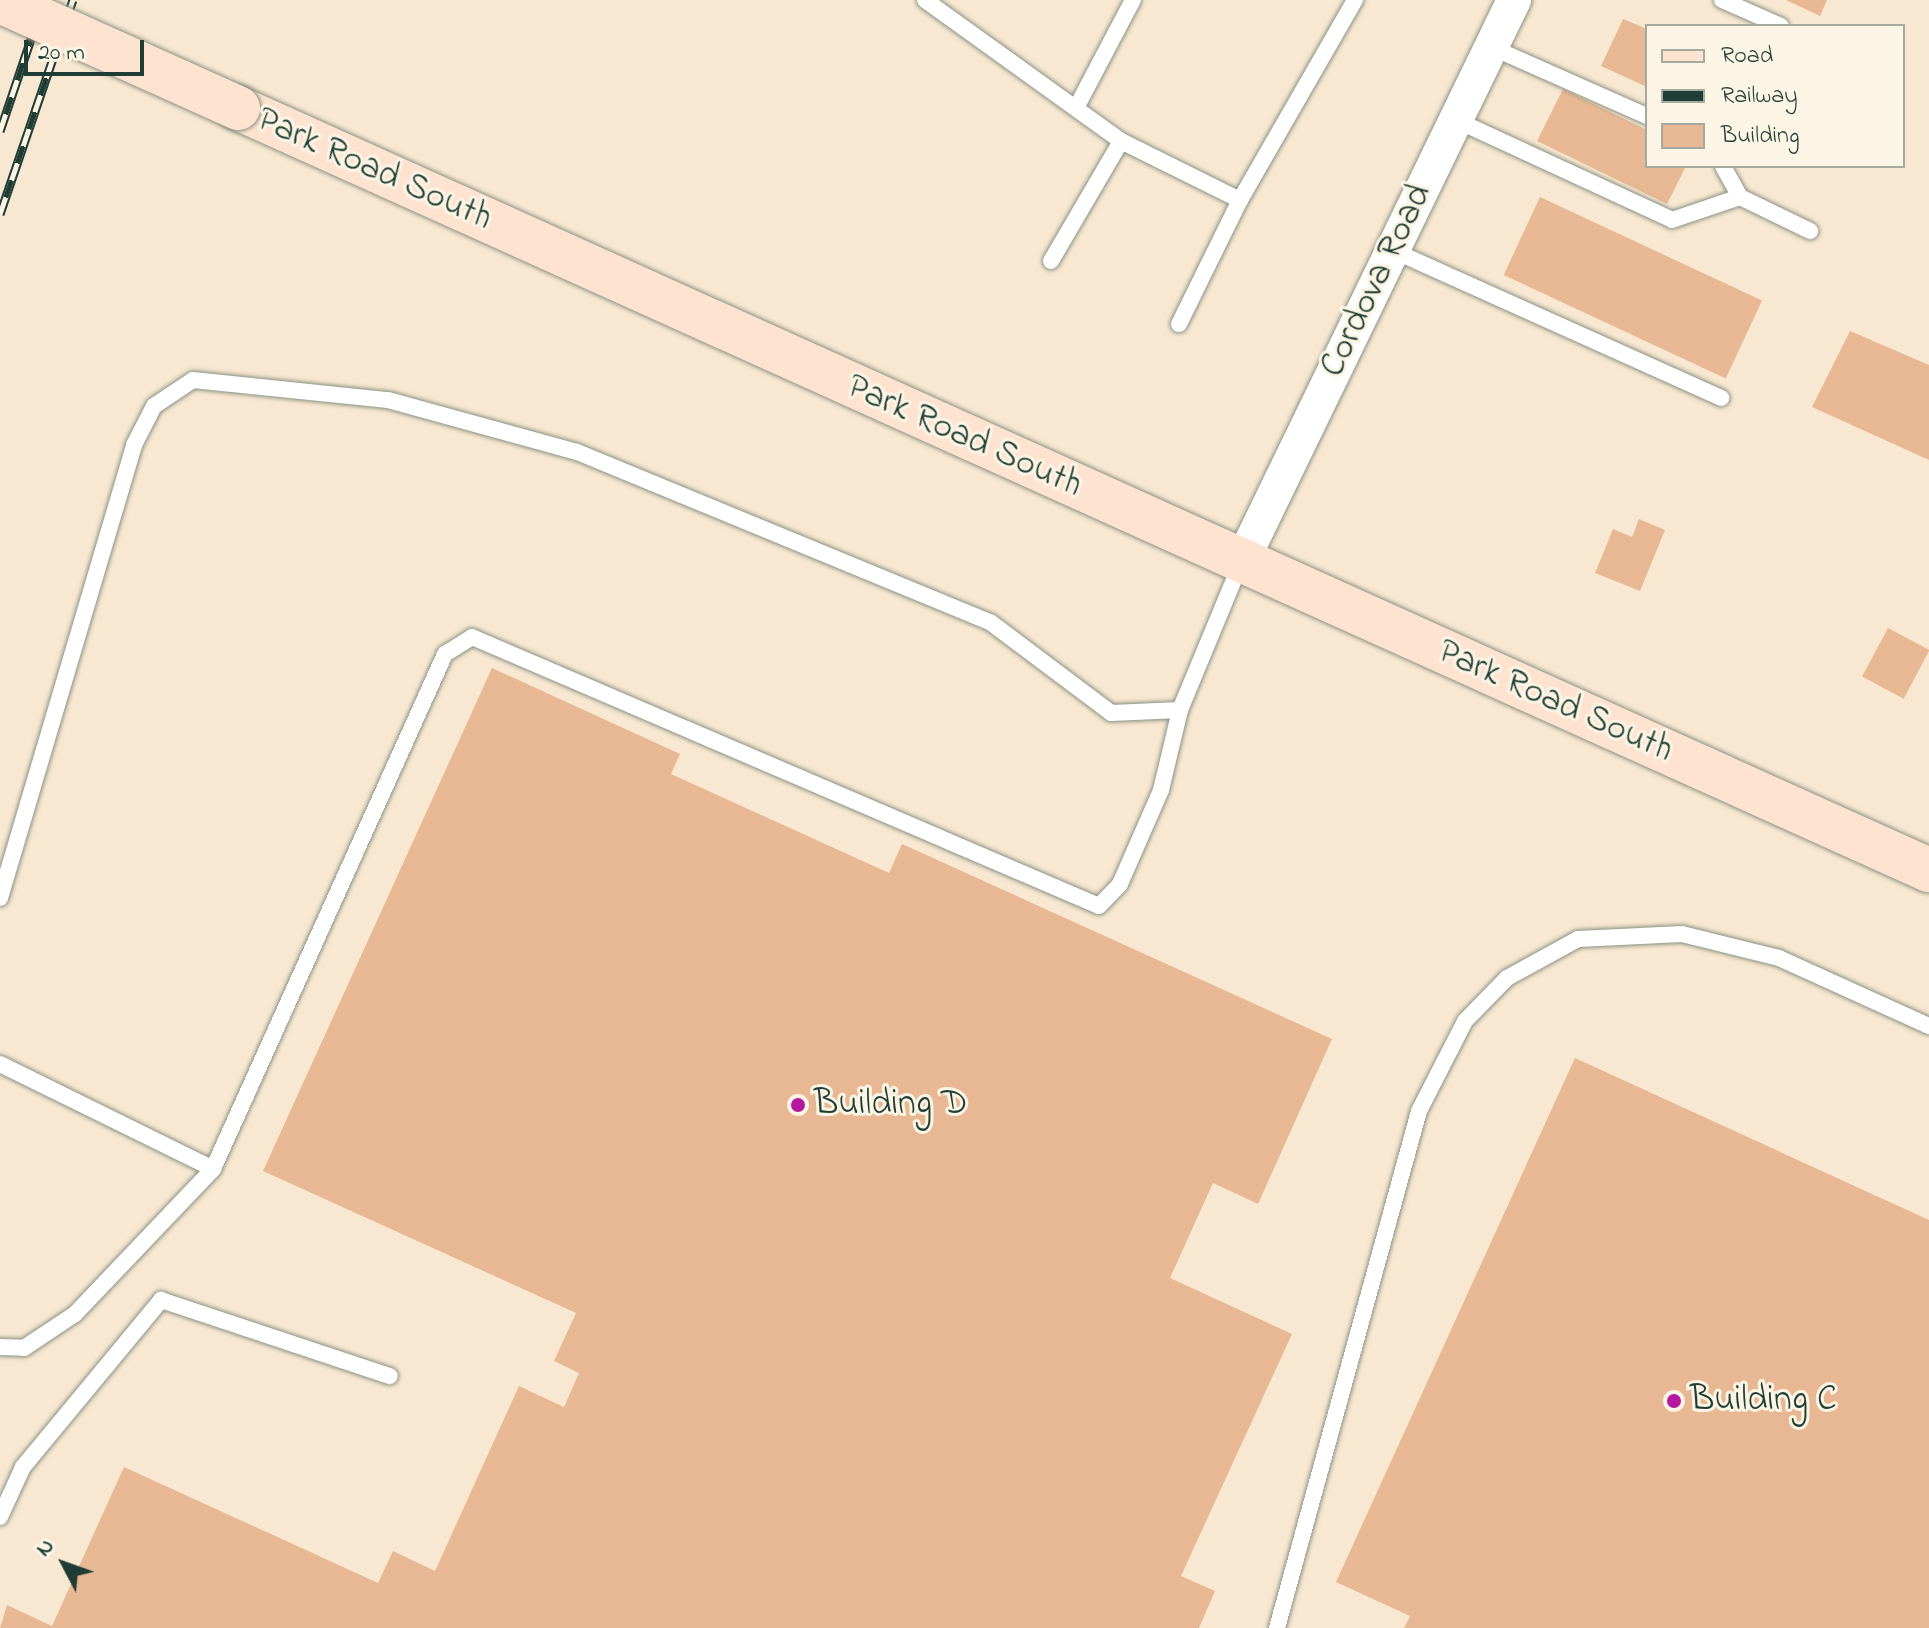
<!DOCTYPE html>
<style>
body{margin:0}
#map{position:relative;width:1929px;height:1628px;overflow:hidden;background:#f8e8d2;font-family:"Indie Flower",sans-serif}
div>[style]{position:absolute}
.building>*{inset:0;background:#e7b893;transform-origin:0 0}
.roads{filter:drop-shadow(0 0 2px #8c9283) drop-shadow(0 0 2px #8c9283)}
.service>*{height:16px;margin:-8px;padding:0 8px;transform-origin:8px;border-radius:8px;background:#fff}
.minor>*{height:34px;margin:-17px;padding:0 17px;transform-origin:17px;border-radius:17px;background:#fff}
.secondary>*{height:44px;margin:-22px;padding:0 22px;transform-origin:22px;border-radius:22px;background:#fee3d1}
.rail>*{height:9px;margin-top:-4.5px;transform-origin:0;background:repeating-linear-gradient(90deg,#fcf5e5 0 18px,#1f3d34 0 36px);box-sizing:border-box;border-block:2px solid #1f3d34}
.bridges{filter:drop-shadow(0 0 2px #8c9283) drop-shadow(0 0 2px #8c9283)}
.secondary-bridge>*{height:44px;margin:-22px;padding:0 22px;transform-origin:22px;border-radius:22px;background:#fee3d1}
.dots>*{width:22px;height:22px;translate:-50% -50%;box-sizing:border-box;border:4px solid #fcf5e5;border-radius:50%}
span{translate:-50% -50%;white-space:nowrap;text-align:center;line-height:1.15;-webkit-text-stroke:6px #fcf5e5;paint-order:stroke}
.street-label{font-size:36px;color:#1f3d34}
.poi-label{font-size:36px;color:#1f3d34}
.left{translate:0 -50%;text-align:left}
.legend{position:absolute;left:1645px;top:24px;width:260px;height:144px;box-sizing:border-box;background:#fcf5e5;border:2px solid #a4ab9e;margin:0;padding:10px 14px;list-style:none;font-size:24px;color:#1f3d34}
.legend li{display:flex;align-items:center;gap:16px;height:40px}
.legend b{width:40px;border:2px solid #a4ab9e}
.north{position:absolute;left:24px;top:1524px;width:80px;height:80px;-webkit-text-stroke:6px #fcf5e5;paint-order:stroke;rotate:311deg;font-size:22px;font-weight:700;line-height:32px;text-align:center;color:#1f3d34}
.north::after{content:'';display:block;margin:auto;width:28px;height:36px;background:#1f3d34;clip-path:polygon(50% 0,100% 100%,50% 72%,0 100%)}
.scale{position:absolute;left:24px;top:40px;width:120px;height:36px;box-sizing:border-box;border:4px solid #1f3d34;border-top:0;padding-left:10px;font-size:24px;line-height:28px;white-space:nowrap;color:#1f3d34;-webkit-text-stroke:6px #fcf5e5;paint-order:stroke}
</style>
<div id="map">
<div class="building">
<div style="clip-path:polygon(1786px 0,1827px 0,1820px 16px)"></div>
<div style="clip-path:polygon(1623px 19px,1647px 29px,1647px 87px,1601px 66px)"></div>
<div style="clip-path:polygon(1563px 89px,1647px 130px,1647px 166px,1686px 166px,1667px 204px,1537px 141px)"></div>
<div style="left:1540px;top:197px;width:245px;height:86px;rotate:25deg"></div>
<div style="clip-path:polygon(1850px 331px,1929px 365px,1929px 460px,1812px 407px)"></div>
<div style="clip-path:polygon(1639px 519px,1665px 530px,1640px 591px,1595px 573px,1613px 529px,1632px 537px)"></div>
<div style="left:1888px;top:628px;width:47px;height:55px;rotate:28deg"></div>
<div style="clip-path:polygon(492px 668px,680px 754px,671px 774px,889px 873px,902px 844px,1332px 1039px,1258px 1204px,1213px 1183px,1170px 1278px,1292px 1334px,1181px 1576px,1215px 1591px,1199px 1628px,0 1628px,7px 1605px,52px 1626px,124px 1467px,378px 1583px,393px 1551px,435px 1571px,519px 1386px,564px 1407px,579px 1373px,554px 1361px,576px 1313px,263px 1171px)"></div>
<div style="clip-path:polygon(1575px 1058px,1929px 1220px,1929px 1628px,1404px 1628px,1410px 1616px,1336px 1582px)"></div>
</div>
<div class="roads">
<div class="service">
<div style="left:925px;top:0;width:241px;rotate:35.7deg"></div>
<div style="left:1121px;top:141px;width:133px;rotate:26.4deg"></div>
<div style="left:1240px;top:200px;width:231px;rotate:-60.1deg"></div>
<div style="left:1722px;top:0;width:64px;rotate:23.8deg"></div>
<div style="left:1491px;top:47px;width:171px;rotate:23.9deg"></div>
<div style="left:1076px;top:108px;width:122px;rotate:-62.2deg"></div>
<div style="left:1456px;top:120px;width:238px;rotate:24.8deg"></div>
<div style="left:1672px;top:220px;width:72px;rotate:-18.7deg"></div>
<div style="left:1740px;top:197px;width:35px;rotate:-119deg"></div>
<div style="left:1740px;top:197px;width:78px;rotate:25.9deg"></div>
<div style="left:1392px;top:250px;width:361px;rotate:24.2deg"></div>
<div style="left:1051px;top:261px;width:139px;rotate:-59.7deg"></div>
<div style="left:1179px;top:324px;width:138px;rotate:-63.8deg"></div>
<div style="left:0;top:898px;width:472px;rotate:-73.5deg"></div>
<div style="left:134px;top:445px;width:44px;rotate:-62.9deg"></div>
<div style="left:154px;top:406px;width:47px;rotate:-33.7deg"></div>
<div style="left:193px;top:380px;width:196px;rotate:5.9deg"></div>
<div style="left:388px;top:400px;width:196px;rotate:15.4deg"></div>
<div style="left:577px;top:452px;width:447px;rotate:22.4deg"></div>
<div style="left:990px;top:622px;width:151px;rotate:36.9deg"></div>
<div style="left:1111px;top:713px;width:69px;rotate:-2.5deg"></div>
<div style="left:0;top:1064px;width:237px;rotate:26.2deg"></div>
<div style="left:213px;top:1169px;width:565px;rotate:-65.75deg"></div>
<div style="left:445px;top:654px;width:32px;rotate:-32deg"></div>
<div style="left:472px;top:637px;width:682px;rotate:23.22deg"></div>
<div style="left:1099px;top:906px;width:30px;rotate:-46deg"></div>
<div style="left:1120px;top:884px;width:103px;rotate:-66.4deg"></div>
<div style="left:1161px;top:790px;width:82px;rotate:-76.6deg"></div>
<div style="left:1180px;top:710px;width:159px;rotate:-67.5deg"></div>
<div style="left:0;top:1347px;width:24px;rotate:2deg"></div>
<div style="left:24px;top:1348px;width:61px;rotate:-33.7deg"></div>
<div style="left:75px;top:1314px;width:200px;rotate:-46.4deg"></div>
<div style="left:0;top:1517px;width:55px;rotate:-65.3deg"></div>
<div style="left:23px;top:1467px;width:217px;rotate:-50.4deg"></div>
<div style="left:161px;top:1300px;width:241px;rotate:18.4deg"></div>
<div style="left:1277px;top:1628px;width:536px;rotate:-74.64deg"></div>
<div style="left:1419px;top:1111px;width:101px;rotate:-62.9deg"></div>
<div style="left:1465px;top:1021px;width:60px;rotate:-45.7deg"></div>
<div style="left:1507px;top:978px;width:81px;rotate:-28.8deg"></div>
<div style="left:1578px;top:939px;width:104px;rotate:-2.8deg"></div>
<div style="left:1682px;top:934px;width:100px;rotate:13.9deg"></div>
<div style="left:1779px;top:958px;width:165px;rotate:24.4deg"></div>
</div>
<div class="minor">
<div style="left:1241px;top:563px;width:626px;rotate:-64.13deg"></div>
</div>
<div class="secondary">
<div style="left:238px;top:108px;width:1855px;rotate:24.26deg"></div>
</div>
</div>
<div class="rail">
<div style="left:0;top:131px;width:138px;rotate:-71.4deg"></div>
<div style="left:0;top:214px;width:226px;rotate:-71.2deg"></div>
</div>
<div class="bridges">
<div class="secondary-bridge">
<div style="left:0;top:1px;width:261px;rotate:24.2deg"></div>
</div>
</div>
<div class="dots">
<div style="left:798px;top:1105px;background:#b5179e"></div>
<div style="left:1674px;top:1401px;background:#b5179e"></div>
</div>
<div class="street-label">
<span style="left:374px;top:170px;rotate:24deg">Park Road South</span>
<span style="left:1377px;top:281px;rotate:-64deg">Cordova Road</span>
<span style="left:964px;top:437px;rotate:24deg">Park Road South</span>
<span style="left:1555px;top:702px;rotate:24deg">Park Road South</span>
</div>
<div class="poi-label">
<span class="left" style="left:814px;top:1105px">Building D</span>
<span class="left" style="left:1690px;top:1401px">Building C</span>
</div>
<ul class="legend">
<li><b style="height:10px;background:#fee3d1"></b>Road</li>
<li><b style="height:10px;background:#1f3d34"></b>Railway</li>
<li><b style="height:22px;background:#e7b893"></b>Building</li>
</ul>
<div class="north">N</div>
<div class="scale">20 m</div>
</div>
